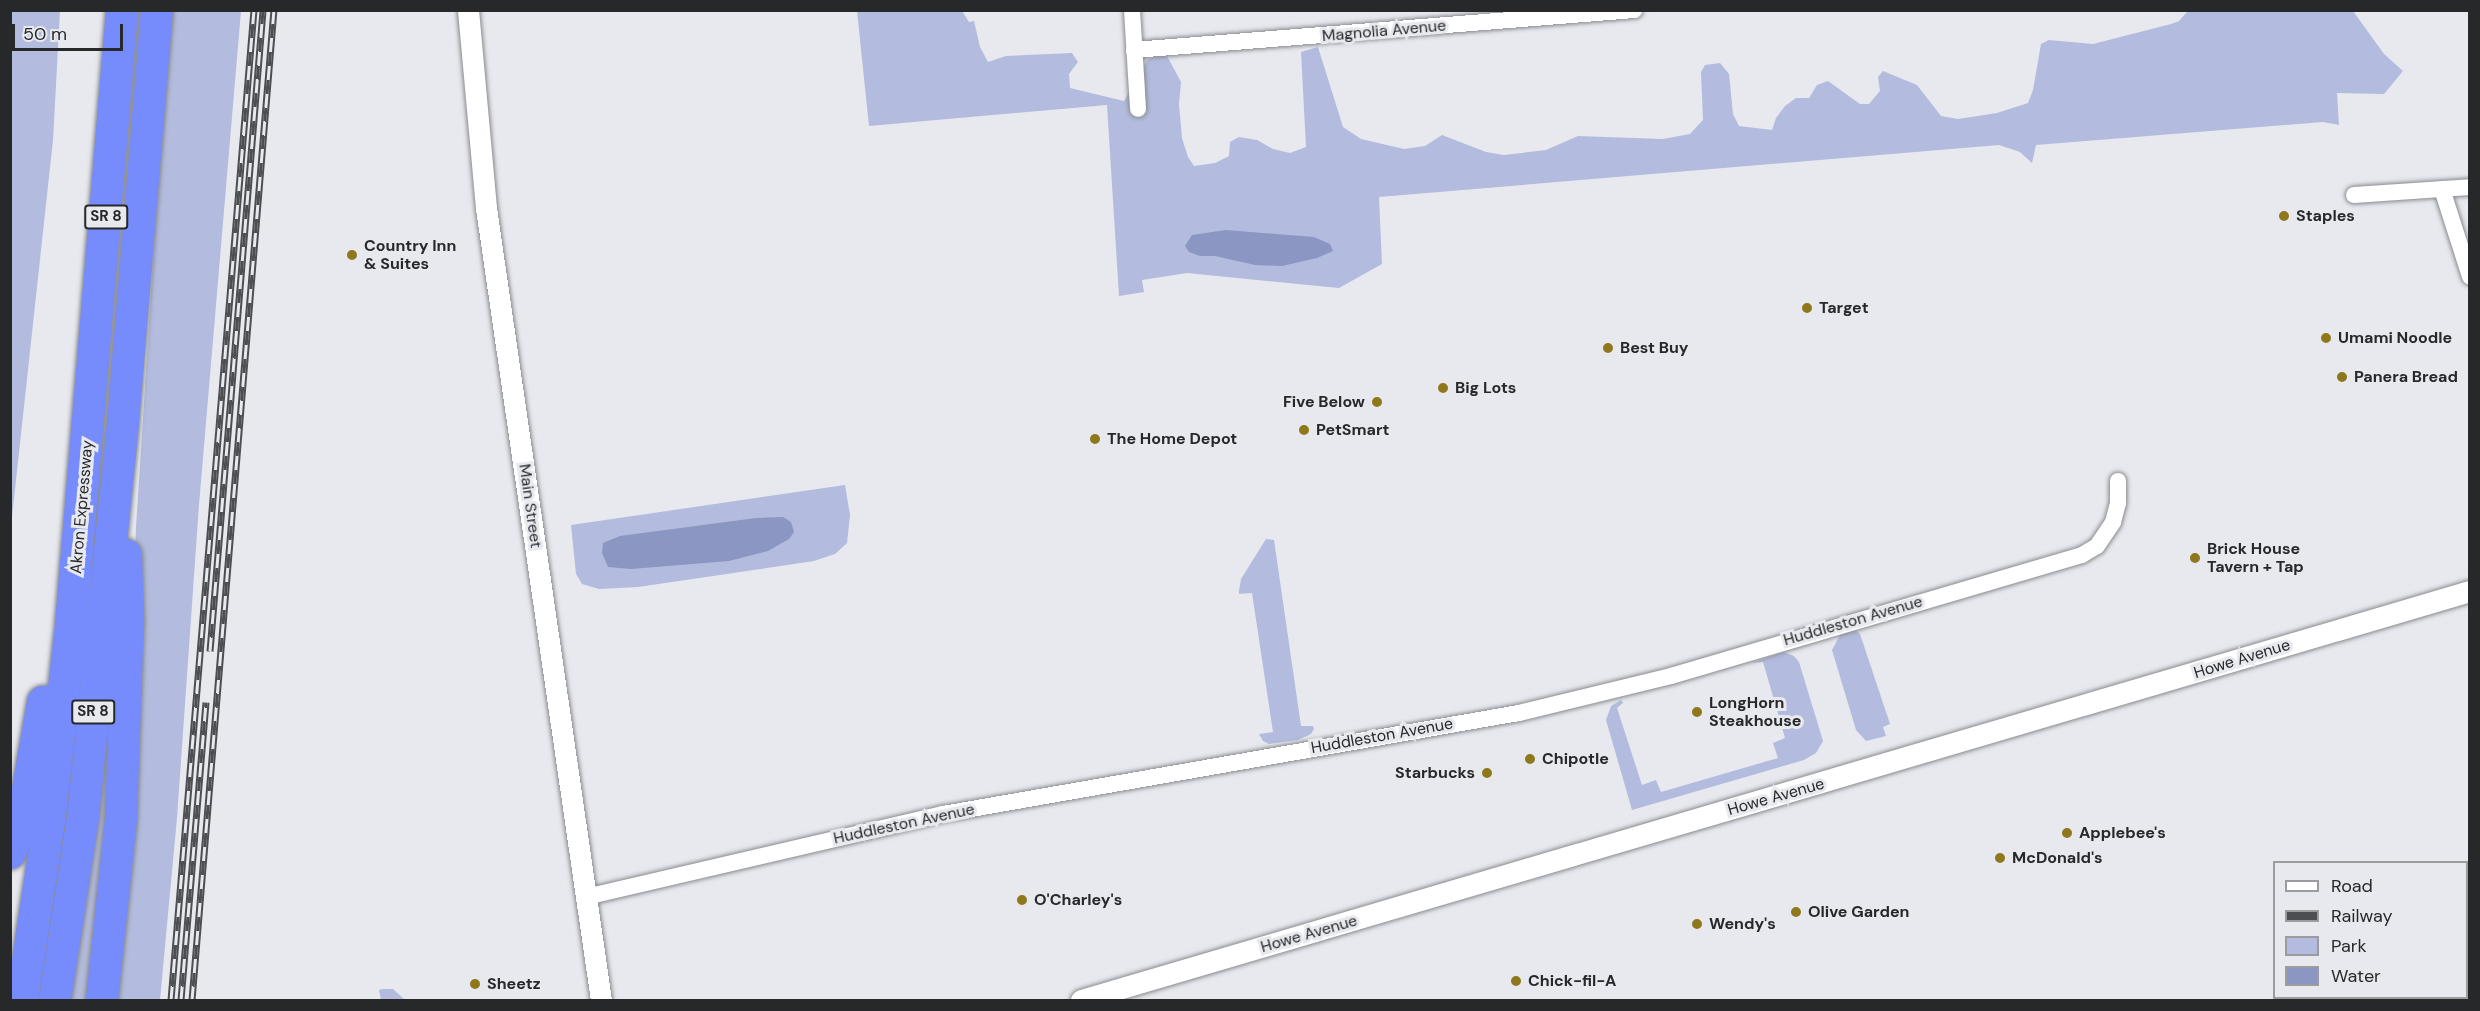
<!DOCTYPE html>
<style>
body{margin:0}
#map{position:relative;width:2480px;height:1011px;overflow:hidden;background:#e7e9ee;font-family:"DM Sans",sans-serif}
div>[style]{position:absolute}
.green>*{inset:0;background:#b3bcde}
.water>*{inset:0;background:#8b96c2}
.roads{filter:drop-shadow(0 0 2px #898b90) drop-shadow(0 0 2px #898b90)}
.minor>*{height:16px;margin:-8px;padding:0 8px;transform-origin:8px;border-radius:8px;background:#fff}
.tertiary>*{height:21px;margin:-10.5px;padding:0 10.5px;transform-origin:10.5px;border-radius:10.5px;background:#fff}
.motorway>*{height:32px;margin:-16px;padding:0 16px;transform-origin:16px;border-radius:16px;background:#768bfc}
.rail>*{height:7px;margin-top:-3.5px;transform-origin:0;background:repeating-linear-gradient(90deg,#e7e9ee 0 14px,#4d4e51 0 28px);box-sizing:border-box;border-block:2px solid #4d4e51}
.dots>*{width:16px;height:16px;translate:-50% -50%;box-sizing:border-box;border:3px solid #e7e9ee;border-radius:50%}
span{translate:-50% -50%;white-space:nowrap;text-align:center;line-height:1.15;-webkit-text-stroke:6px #e7e9ee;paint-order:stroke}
.shield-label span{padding:2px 4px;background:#e7e9ee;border:2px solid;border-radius:4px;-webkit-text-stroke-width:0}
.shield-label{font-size:15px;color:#27282a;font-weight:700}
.street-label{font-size:16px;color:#27282a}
.poi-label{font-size:16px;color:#27282a;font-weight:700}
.left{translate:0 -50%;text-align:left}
.right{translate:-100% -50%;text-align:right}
.frame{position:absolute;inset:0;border:12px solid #27282a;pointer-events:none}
.legend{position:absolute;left:2273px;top:861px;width:195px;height:138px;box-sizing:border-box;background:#e7e9ee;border:2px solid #9a9ca0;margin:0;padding:8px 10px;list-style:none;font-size:18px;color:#27282a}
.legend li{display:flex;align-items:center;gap:12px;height:30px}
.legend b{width:30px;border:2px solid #9a9ca0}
.scale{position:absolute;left:12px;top:24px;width:111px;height:27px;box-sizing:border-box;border:3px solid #27282a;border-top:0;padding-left:8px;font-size:18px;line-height:21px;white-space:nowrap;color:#27282a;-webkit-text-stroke:4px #e7e9ee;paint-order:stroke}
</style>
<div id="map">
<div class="green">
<div style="clip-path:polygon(11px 10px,60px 11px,53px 140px,11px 526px)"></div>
<div style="clip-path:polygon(169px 11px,241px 11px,199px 505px,177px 818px,160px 1000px,108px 1000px,128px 747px,136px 527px)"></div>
<div style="clip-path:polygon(857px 11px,962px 11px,969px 22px,974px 21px,980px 47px,988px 62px,1006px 56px,1072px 53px,1078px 62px,1069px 74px,1070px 88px,1124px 101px,1148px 59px,1166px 54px,1181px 82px,1179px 104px,1182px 138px,1188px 157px,1194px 166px,1215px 163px,1229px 156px,1230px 142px,1239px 137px,1257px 140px,1273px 149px,1290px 153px,1306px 147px,1301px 52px,1318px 47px,1343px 127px,1361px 139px,1404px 149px,1425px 146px,1442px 135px,1486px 152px,1504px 155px,1546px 150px,1578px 136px,1663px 139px,1690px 134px,1703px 120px,1701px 72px,1705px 65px,1720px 63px,1729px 74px,1733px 114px,1739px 126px,1772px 130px,1776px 118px,1785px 106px,1796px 98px,1809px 98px,1817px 85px,1828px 81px,1860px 104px,1869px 104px,1880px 91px,1878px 77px,1883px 71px,1917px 85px,1941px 116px,1958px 119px,1997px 113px,2028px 103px,2033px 90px,2041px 44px,2049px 40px,2093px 44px,2171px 24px,2179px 21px,2188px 11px,2353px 11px,2384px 54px,2403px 71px,2384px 94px,2337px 93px,2339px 125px,2323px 122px,2036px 145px,2032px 163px,2020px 152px,1999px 145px,1379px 197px,1382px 264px,1339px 288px,1187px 273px,1142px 280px,1144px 292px,1119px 296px,1107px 105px,869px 126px)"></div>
<div style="clip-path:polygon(845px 485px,850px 515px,847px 543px,835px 554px,814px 561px,638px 587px,599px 589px,582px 584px,576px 574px,571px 525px)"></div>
<div style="clip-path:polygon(1266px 539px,1274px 540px,1301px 726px,1313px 726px,1314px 729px,1311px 734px,1298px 740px,1269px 744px,1263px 741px,1259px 734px,1273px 732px,1252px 593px,1239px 594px,1239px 591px,1241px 579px)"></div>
<div style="clip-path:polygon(1856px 630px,1860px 634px,1890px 724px,1883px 727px,1886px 736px,1866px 741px,1856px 730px,1832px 650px,1840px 635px)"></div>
<div style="clip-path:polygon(1784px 652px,1794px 656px,1799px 662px,1823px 741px,1816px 753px,1804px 760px,1632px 810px,1606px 720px,1611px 706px,1621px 700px,1623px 703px,1617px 708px,1642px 785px,1656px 780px,1661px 792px,1778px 758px,1773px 743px,1785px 738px,1763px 662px,1751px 663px)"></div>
<div style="clip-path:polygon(104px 744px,113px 744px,88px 1000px,68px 1000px)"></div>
<div style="clip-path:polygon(382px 989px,393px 989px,405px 1000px,381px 1000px,379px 990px)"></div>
</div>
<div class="water">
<div style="clip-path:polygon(1226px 230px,1314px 237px,1330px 244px,1333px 251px,1317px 258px,1282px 266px,1255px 265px,1215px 256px,1200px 256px,1189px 252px,1185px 246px,1192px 235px)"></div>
<div style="clip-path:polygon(783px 517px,791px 522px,794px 532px,789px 539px,768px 551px,729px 561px,631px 569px,608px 567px,602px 553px,603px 543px,620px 536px,756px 518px)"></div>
</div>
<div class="roads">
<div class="minor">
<div style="left:1132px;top:10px;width:99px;rotate:86.5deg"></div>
<div style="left:1134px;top:50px;width:502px;rotate:-4.57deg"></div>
<div style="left:2442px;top:189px;width:92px;rotate:72.3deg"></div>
<div style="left:2354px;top:195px;width:116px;rotate:-3.9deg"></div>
<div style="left:586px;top:897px;width:367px;rotate:-13.1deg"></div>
<div style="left:943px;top:814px;width:585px;rotate:-9.95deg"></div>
<div style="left:1519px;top:713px;width:156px;rotate:-13.7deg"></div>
<div style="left:1671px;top:676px;width:428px;rotate:-16.4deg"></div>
<div style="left:2082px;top:555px;width:17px;rotate:-31deg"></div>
<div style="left:2097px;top:546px;width:29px;rotate:-56deg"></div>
<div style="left:2113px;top:522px;width:20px;rotate:-75deg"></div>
<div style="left:2118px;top:503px;width:22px;rotate:-90deg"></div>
</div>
<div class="tertiary">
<div style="left:468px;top:10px;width:199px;rotate:84.8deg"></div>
<div style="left:486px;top:208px;width:800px;rotate:81.74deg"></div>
<div style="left:1081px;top:1000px;width:1448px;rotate:-16.41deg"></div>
</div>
<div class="motorway">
<div style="left:10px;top:853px;width:37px;rotate:-70deg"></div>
<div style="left:23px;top:818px;width:118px;rotate:-80.2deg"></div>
<div style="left:22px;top:1000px;width:187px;rotate:-81.4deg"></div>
<div style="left:50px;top:815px;width:192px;rotate:-83.7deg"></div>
<div style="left:71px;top:624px;width:616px;rotate:-85.25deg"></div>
<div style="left:55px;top:1000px;width:185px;rotate:-81.3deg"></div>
<div style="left:83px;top:817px;width:397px;rotate:-84.2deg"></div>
<div style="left:123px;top:422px;width:413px;rotate:-85.3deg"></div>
<div style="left:102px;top:1000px;width:182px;rotate:-84deg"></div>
<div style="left:121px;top:819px;width:197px;rotate:-88deg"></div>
<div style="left:128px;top:622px;width:67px;rotate:-91.7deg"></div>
</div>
</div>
<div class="rail">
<div style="left:210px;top:651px;width:643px;rotate:-85.27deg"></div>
<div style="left:171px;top:1000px;width:993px;rotate:-85.21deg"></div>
<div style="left:181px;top:1000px;width:299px;rotate:-85.2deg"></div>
<div style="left:192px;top:1000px;width:993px;rotate:-85.27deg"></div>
</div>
<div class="dots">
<div style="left:2284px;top:216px;background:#8f771c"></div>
<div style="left:352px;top:255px;background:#8f771c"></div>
<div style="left:1807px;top:308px;background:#8f771c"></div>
<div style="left:2326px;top:338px;background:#8f771c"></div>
<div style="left:1608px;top:348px;background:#8f771c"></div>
<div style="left:2342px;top:377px;background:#8f771c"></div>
<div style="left:1443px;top:388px;background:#8f771c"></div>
<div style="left:1377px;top:402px;background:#8f771c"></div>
<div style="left:1304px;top:430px;background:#8f771c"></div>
<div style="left:1095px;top:439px;background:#8f771c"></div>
<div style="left:2195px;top:558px;background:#8f771c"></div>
<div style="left:1697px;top:712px;background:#8f771c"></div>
<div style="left:1530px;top:759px;background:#8f771c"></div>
<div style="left:1487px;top:773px;background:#8f771c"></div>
<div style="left:2067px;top:833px;background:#8f771c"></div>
<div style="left:2000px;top:858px;background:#8f771c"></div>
<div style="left:1022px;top:900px;background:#8f771c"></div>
<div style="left:1796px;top:912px;background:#8f771c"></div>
<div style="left:1697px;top:924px;background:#8f771c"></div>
<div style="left:1516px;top:981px;background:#8f771c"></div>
<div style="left:475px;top:984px;background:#8f771c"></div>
</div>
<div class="shield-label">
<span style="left:106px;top:217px">SR 8</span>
<span style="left:93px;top:712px">SR 8</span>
</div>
<div class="street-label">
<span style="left:1384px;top:31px;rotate:-5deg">Magnolia Avenue</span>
<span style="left:530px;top:506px;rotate:82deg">Main Street</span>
<span style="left:82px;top:507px;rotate:-85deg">Akron Expressway</span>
<span style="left:1853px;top:621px;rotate:-16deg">Huddleston Avenue</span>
<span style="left:2242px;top:659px;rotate:-17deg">Howe Avenue</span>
<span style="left:1382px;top:736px;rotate:-10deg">Huddleston Avenue</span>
<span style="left:1776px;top:797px;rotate:-16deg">Howe Avenue</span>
<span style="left:904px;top:824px;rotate:-12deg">Huddleston Avenue</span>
<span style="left:1309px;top:934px;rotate:-16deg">Howe Avenue</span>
</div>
<div class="poi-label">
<span class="left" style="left:2296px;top:216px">Staples</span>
<span class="left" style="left:364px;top:255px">Country Inn<br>&amp; Suites</span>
<span class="left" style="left:1819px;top:308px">Target</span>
<span class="left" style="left:2338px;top:338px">Umami Noodle</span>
<span class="left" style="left:1620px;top:348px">Best Buy</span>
<span class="left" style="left:2354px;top:377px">Panera Bread</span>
<span class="left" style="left:1455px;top:388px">Big Lots</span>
<span class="right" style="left:1365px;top:402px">Five Below</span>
<span class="left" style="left:1316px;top:430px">PetSmart</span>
<span class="left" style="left:1107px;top:439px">The Home Depot</span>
<span class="left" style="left:2207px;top:558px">Brick House<br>Tavern + Tap</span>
<span class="left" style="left:1709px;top:712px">LongHorn<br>Steakhouse</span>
<span class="left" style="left:1542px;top:759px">Chipotle</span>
<span class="right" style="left:1475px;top:773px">Starbucks</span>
<span class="left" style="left:2079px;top:833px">Applebee's</span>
<span class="left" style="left:2012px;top:858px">McDonald's</span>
<span class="left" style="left:1034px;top:900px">O'Charley's</span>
<span class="left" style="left:1808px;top:912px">Olive Garden</span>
<span class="left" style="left:1709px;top:924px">Wendy's</span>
<span class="left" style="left:1528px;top:981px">Chick-fil-A</span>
<span class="left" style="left:487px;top:984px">Sheetz</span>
</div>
<div class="frame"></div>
<ul class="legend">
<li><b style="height:8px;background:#fff"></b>Road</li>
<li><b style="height:8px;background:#4d4e51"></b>Railway</li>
<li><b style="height:16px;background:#b3bcde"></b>Park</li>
<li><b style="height:16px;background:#8b96c2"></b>Water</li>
</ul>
<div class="scale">50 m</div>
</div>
